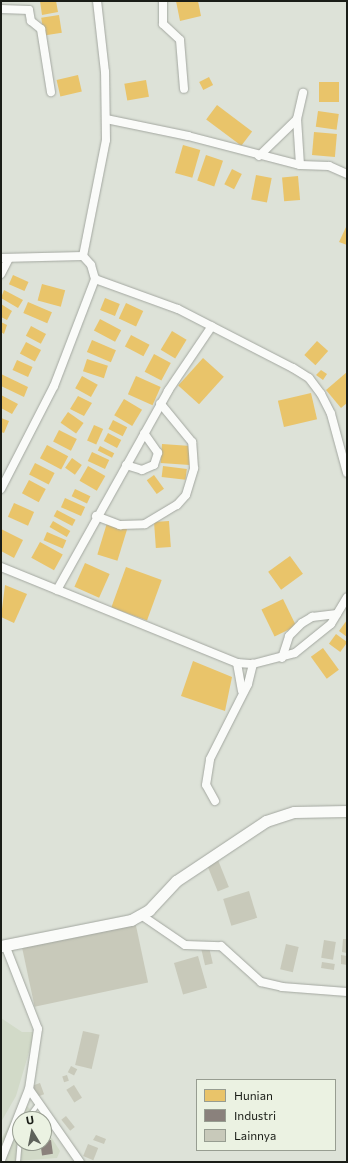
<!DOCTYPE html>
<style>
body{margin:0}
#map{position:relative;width:348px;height:1163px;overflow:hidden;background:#dde2d8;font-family:Commissioner,sans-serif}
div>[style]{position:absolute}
.built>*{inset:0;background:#d2dac8}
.homes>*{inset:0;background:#e9c46a;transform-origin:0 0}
.industry>*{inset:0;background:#8a817c;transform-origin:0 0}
.building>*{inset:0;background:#c8c9ba;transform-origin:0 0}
.roads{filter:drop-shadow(0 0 1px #a3a7a0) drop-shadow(0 0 1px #a3a7a0)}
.service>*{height:4px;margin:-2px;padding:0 2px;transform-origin:2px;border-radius:2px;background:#fafbf9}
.minor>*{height:8px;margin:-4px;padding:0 4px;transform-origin:4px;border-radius:4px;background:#fafbf9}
.secondary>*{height:11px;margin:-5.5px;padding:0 5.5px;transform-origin:5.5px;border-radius:5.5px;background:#fafbf9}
span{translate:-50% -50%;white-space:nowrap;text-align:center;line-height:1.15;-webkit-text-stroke:4px #ebf2e2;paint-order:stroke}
.frame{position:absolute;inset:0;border:2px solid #1a1d17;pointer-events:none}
.legend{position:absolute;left:196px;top:1079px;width:140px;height:72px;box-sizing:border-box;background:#ebf2e2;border:1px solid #979d91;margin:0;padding:5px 7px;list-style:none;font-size:12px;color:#1a1d17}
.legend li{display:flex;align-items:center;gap:8px;height:20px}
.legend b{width:20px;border:1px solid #979d91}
.north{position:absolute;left:12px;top:1111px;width:40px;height:40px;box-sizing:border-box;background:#ebf2e2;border:1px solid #979d91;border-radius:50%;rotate:350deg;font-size:11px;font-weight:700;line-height:16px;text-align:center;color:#1a1d17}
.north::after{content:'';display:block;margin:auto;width:14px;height:18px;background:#5e625b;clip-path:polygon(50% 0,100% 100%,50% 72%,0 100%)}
</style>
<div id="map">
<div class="built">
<div style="clip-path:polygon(1px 1018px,22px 1032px,35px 1032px,16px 1096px,1px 1122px)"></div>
<div style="clip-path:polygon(23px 1101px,38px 1119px,20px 1119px,20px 1143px,44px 1143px,44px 1126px,60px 1151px,57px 1158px,1px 1162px,2px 1138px)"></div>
</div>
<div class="homes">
<div style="clip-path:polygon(40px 1px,56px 1px,58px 12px,42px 15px)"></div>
<div style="clip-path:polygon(176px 1px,198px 1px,201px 16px,180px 21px)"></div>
<div style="left:59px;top:15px;width:18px;height:18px;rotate:81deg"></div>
<div style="left:78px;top:75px;width:17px;height:22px;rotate:77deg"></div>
<div style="left:209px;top:77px;width:9px;height:11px;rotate:63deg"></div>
<div style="left:146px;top:80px;width:17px;height:22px;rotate:80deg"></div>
<div style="left:339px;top:82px;width:20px;height:20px;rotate:90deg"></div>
<div style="left:217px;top:105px;width:44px;height:18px;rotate:37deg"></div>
<div style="left:318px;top:111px;width:21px;height:16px;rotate:8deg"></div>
<div style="left:314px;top:132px;width:23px;height:23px;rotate:5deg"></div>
<div style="left:183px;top:145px;width:18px;height:29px;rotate:16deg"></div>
<div style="left:206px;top:155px;width:18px;height:27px;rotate:19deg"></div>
<div style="left:232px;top:169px;width:11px;height:17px;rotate:27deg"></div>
<div style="left:256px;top:175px;width:16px;height:25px;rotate:11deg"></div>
<div style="left:298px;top:176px;width:24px;height:16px;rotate:85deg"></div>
<div style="clip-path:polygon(347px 225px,347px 245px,339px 242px)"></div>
<div style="left:13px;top:275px;width:17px;height:10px;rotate:24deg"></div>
<div style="left:42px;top:284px;width:24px;height:17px;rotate:15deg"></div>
<div style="clip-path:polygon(4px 290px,23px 300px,18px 308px,1px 298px)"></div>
<div style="left:105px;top:298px;width:16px;height:13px;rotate:22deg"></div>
<div style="left:28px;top:302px;width:26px;height:12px;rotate:23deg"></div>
<div style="left:126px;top:303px;width:19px;height:17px;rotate:25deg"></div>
<div style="clip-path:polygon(1px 304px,12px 311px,7px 320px,1px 317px)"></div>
<div style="left:100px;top:319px;width:24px;height:13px;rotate:28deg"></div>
<div style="clip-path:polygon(1px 322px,7px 325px,4px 334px,1px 332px)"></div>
<div style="left:31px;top:326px;width:17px;height:11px;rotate:28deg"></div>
<div style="left:172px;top:331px;width:17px;height:22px;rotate:31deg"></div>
<div style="left:131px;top:335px;width:21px;height:13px;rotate:28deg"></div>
<div style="left:92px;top:340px;width:26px;height:13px;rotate:23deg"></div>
<div style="left:317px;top:341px;width:15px;height:19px;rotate:42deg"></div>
<div style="left:26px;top:342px;width:17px;height:13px;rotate:28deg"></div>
<div style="left:154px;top:354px;width:19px;height:20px;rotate:28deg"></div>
<div style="left:203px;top:358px;width:28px;height:37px;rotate:42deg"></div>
<div style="left:87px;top:359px;width:22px;height:13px;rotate:18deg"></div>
<div style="left:17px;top:360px;width:17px;height:11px;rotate:24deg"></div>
<div style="clip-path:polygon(321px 370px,327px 374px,323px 380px,316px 375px)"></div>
<div style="clip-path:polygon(347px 372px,347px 403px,341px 408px,326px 390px)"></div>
<div style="clip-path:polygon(1px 374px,28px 387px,24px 397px,1px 386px)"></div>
<div style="left:82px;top:376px;width:18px;height:14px;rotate:29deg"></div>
<div style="left:136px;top:376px;width:27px;height:20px;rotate:24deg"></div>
<div style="left:311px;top:393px;width:27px;height:34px;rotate:77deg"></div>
<div style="clip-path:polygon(1px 395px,18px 404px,12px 414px,1px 408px)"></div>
<div style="clip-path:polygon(78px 396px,92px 403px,84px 416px,70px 409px)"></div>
<div style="left:124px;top:399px;width:21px;height:19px;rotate:31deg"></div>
<div style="left:68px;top:412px;width:19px;height:13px;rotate:35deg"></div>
<div style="clip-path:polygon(1px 418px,9px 421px,4px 433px,1px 432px)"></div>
<div style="left:113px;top:420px;width:16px;height:10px;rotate:27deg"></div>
<div style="left:94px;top:425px;width:10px;height:17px;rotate:24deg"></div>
<div style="left:59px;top:430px;width:20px;height:13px;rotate:27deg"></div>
<div style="left:108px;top:433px;width:15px;height:9px;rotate:28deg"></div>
<div style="left:162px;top:444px;width:29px;height:19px;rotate:4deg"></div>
<div style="left:47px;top:445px;width:24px;height:15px;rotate:28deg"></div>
<div style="left:100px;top:446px;width:16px;height:5px;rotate:27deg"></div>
<div style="left:92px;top:452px;width:19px;height:10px;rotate:25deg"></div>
<div style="left:72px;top:458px;width:12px;height:12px;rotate:35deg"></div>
<div style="left:35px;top:463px;width:22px;height:13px;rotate:27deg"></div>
<div style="left:88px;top:466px;width:20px;height:17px;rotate:30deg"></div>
<div style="left:163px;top:466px;width:24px;height:11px;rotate:7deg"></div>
<div style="left:154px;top:475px;width:17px;height:9px;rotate:54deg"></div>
<div style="left:29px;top:480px;width:19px;height:15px;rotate:28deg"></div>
<div style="left:75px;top:489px;width:17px;height:8px;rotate:25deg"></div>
<div style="left:65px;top:498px;width:22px;height:10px;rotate:24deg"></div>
<div style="left:14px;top:503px;width:22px;height:15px;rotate:24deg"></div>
<div style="left:57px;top:510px;width:21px;height:7px;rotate:28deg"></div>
<div style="left:53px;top:521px;width:20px;height:7px;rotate:30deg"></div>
<div style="left:169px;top:521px;width:26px;height:15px;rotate:86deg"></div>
<div style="left:107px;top:523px;width:21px;height:33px;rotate:17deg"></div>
<div style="clip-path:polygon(1px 529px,23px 540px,14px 558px,1px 551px)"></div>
<div style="left:47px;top:532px;width:21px;height:9px;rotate:23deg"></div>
<div style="left:40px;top:542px;width:26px;height:18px;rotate:29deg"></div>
<div style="left:290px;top:556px;width:22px;height:27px;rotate:54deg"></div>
<div style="left:85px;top:563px;width:27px;height:26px;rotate:24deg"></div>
<div style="left:126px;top:567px;width:38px;height:43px;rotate:20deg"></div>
<div style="clip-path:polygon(5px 585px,27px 594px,14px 623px,1px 617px)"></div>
<div style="left:283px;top:599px;width:30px;height:24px;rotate:64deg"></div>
<div style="clip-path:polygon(347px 620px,347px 637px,339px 631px)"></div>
<div style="left:336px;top:634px;width:14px;height:12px;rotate:36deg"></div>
<div style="left:323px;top:648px;width:27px;height:15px;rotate:54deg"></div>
<div style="clip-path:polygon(193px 661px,232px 677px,225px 711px,181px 696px)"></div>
</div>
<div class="industry">
<div style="left:51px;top:1140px;width:14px;height:11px;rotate:82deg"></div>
</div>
<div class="building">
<div style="left:218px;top:860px;width:29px;height:12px;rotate:68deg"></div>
<div style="left:249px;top:891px;width:28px;height:27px;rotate:73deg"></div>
<div style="left:135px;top:921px;width:63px;height:116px;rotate:78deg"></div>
<div style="clip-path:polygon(343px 939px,347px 939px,347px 953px,342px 952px)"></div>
<div style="left:324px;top:940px;width:12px;height:18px;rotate:9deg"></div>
<div style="left:286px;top:944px;width:13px;height:26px;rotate:13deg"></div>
<div style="left:209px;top:947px;width:17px;height:8px;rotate:77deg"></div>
<div style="clip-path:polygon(341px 955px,347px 956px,347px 965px,341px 964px)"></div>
<div style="left:198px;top:956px;width:33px;height:25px;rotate:74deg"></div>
<div style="left:322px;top:962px;width:13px;height:6px;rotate:9deg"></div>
<div style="left:83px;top:1031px;width:17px;height:35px;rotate:13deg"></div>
<div style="left:71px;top:1066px;width:7px;height:7px;rotate:27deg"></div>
<div style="left:67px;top:1075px;width:6px;height:5px;rotate:72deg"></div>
<div style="left:40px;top:1083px;width:12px;height:9px;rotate:70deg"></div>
<div style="left:74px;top:1085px;width:15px;height:9px;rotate:58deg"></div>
<div style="left:66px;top:1116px;width:14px;height:6px;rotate:51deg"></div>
<div style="clip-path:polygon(96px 1135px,106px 1139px,104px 1144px,93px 1140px)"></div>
<div style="left:88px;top:1144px;width:11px;height:13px;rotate:22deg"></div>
</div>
<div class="roads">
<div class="service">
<div style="left:27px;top:1119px;width:20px;rotate:-53deg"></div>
<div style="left:18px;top:1162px;width:23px;rotate:-85deg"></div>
</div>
<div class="minor">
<div style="left:163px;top:1px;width:23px;rotate:90deg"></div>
<div style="left:163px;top:24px;width:23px;rotate:43deg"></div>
<div style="left:180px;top:40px;width:49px;rotate:85.3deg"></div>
<div style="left:1px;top:9px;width:28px;rotate:2deg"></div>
<div style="left:29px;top:10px;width:11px;rotate:80deg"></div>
<div style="left:31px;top:21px;width:13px;rotate:39deg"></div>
<div style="left:41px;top:29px;width:64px;rotate:81deg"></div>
<div style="left:106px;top:119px;width:84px;rotate:11.7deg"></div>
<div style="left:188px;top:136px;width:116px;rotate:14.5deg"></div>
<div style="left:300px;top:165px;width:46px;rotate:-93.7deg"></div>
<div style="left:297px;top:119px;width:27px;rotate:-77deg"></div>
<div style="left:259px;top:156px;width:53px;rotate:-44.2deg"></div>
<div style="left:300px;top:165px;width:29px;rotate:2deg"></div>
<div style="left:329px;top:166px;width:20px;rotate:24deg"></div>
<div style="left:83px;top:256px;width:118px;rotate:-78.8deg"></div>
<div style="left:106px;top:140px;width:68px;rotate:-90.8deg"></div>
<div style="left:105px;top:72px;width:71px;rotate:-96.4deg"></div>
<div style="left:1px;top:258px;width:82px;rotate:-1.4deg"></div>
<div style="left:83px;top:256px;width:12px;rotate:48deg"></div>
<div style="left:91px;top:265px;width:15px;rotate:74deg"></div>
<div style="left:95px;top:279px;width:88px;rotate:19.9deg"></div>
<div style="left:178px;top:309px;width:129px;rotate:27.2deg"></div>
<div style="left:293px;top:368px;width:19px;rotate:32deg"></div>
<div style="left:309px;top:378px;width:20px;rotate:53deg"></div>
<div style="left:321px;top:394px;width:22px;rotate:63deg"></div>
<div style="left:331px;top:414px;width:61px;rotate:74.8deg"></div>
<div style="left:1px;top:274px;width:16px;rotate:-63deg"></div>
<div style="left:126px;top:465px;width:17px;rotate:17deg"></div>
<div style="left:142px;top:470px;width:13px;rotate:-23deg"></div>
<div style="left:154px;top:465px;width:13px;rotate:-72deg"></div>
<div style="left:158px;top:453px;width:24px;rotate:-125deg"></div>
<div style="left:1px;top:489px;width:116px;rotate:-62.8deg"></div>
<div style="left:54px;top:386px;width:115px;rotate:-69deg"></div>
<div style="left:96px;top:516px;width:26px;rotate:21deg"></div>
<div style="left:120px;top:525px;width:25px;rotate:-2deg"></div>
<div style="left:145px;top:524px;width:37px;rotate:-31deg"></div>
<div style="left:177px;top:505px;width:13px;rotate:-48deg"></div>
<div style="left:186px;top:495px;width:28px;rotate:-73deg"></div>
<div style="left:194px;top:468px;width:26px;rotate:-94deg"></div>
<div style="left:192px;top:442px;width:50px;rotate:-129.4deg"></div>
<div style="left:1px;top:567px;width:255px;rotate:22.1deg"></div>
<div style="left:237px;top:663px;width:16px;rotate:4deg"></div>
<div style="left:253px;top:664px;width:43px;rotate:-14.7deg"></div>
<div style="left:295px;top:653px;width:46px;rotate:-38.9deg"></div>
<div style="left:331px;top:624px;width:31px;rotate:-59deg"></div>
<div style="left:57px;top:590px;width:228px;rotate:-60.8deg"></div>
<div style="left:168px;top:391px;width:78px;rotate:-55.9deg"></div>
<div style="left:282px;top:658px;width:23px;rotate:-72deg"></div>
<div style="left:289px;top:636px;width:18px;rotate:-45deg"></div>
<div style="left:302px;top:623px;width:12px;rotate:-31deg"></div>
<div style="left:312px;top:617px;width:25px;rotate:-7deg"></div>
<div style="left:237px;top:663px;width:28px;rotate:80deg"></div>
<div style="left:215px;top:801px;width:18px;rotate:-119deg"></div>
<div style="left:206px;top:785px;width:26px;rotate:-81deg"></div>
<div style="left:210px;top:759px;width:84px;rotate:-63.1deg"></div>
<div style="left:248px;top:684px;width:21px;rotate:-76deg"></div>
<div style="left:141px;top:915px;width:53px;rotate:34.3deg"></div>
<div style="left:185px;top:945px;width:36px;rotate:2deg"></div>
<div style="left:221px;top:946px;width:54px;rotate:42deg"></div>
<div style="left:261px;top:982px;width:22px;rotate:13deg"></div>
<div style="left:282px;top:987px;width:65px;rotate:4.4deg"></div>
<div style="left:5px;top:945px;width:90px;rotate:68.6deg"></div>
<div style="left:38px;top:1029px;width:61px;rotate:98.5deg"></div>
<div style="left:29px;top:1089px;width:89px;rotate:55.1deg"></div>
<div style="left:1px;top:1160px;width:76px;rotate:-68.5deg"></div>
</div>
<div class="secondary">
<div style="left:1px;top:946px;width:133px;rotate:-11.3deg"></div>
<div style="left:131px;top:920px;width:21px;rotate:-29deg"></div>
<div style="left:149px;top:910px;width:40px;rotate:-47deg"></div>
<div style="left:176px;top:881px;width:108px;rotate:-33.7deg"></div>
<div style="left:266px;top:821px;width:29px;rotate:-18deg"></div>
<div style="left:294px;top:812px;width:53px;rotate:-1.1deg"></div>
</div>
</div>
<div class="frame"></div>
<ul class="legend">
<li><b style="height:11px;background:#e9c46a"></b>Hunian</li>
<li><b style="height:11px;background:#8a817c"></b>Industri</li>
<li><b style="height:11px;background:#c8c9ba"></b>Lainnya</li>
</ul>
<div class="north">U</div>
</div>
